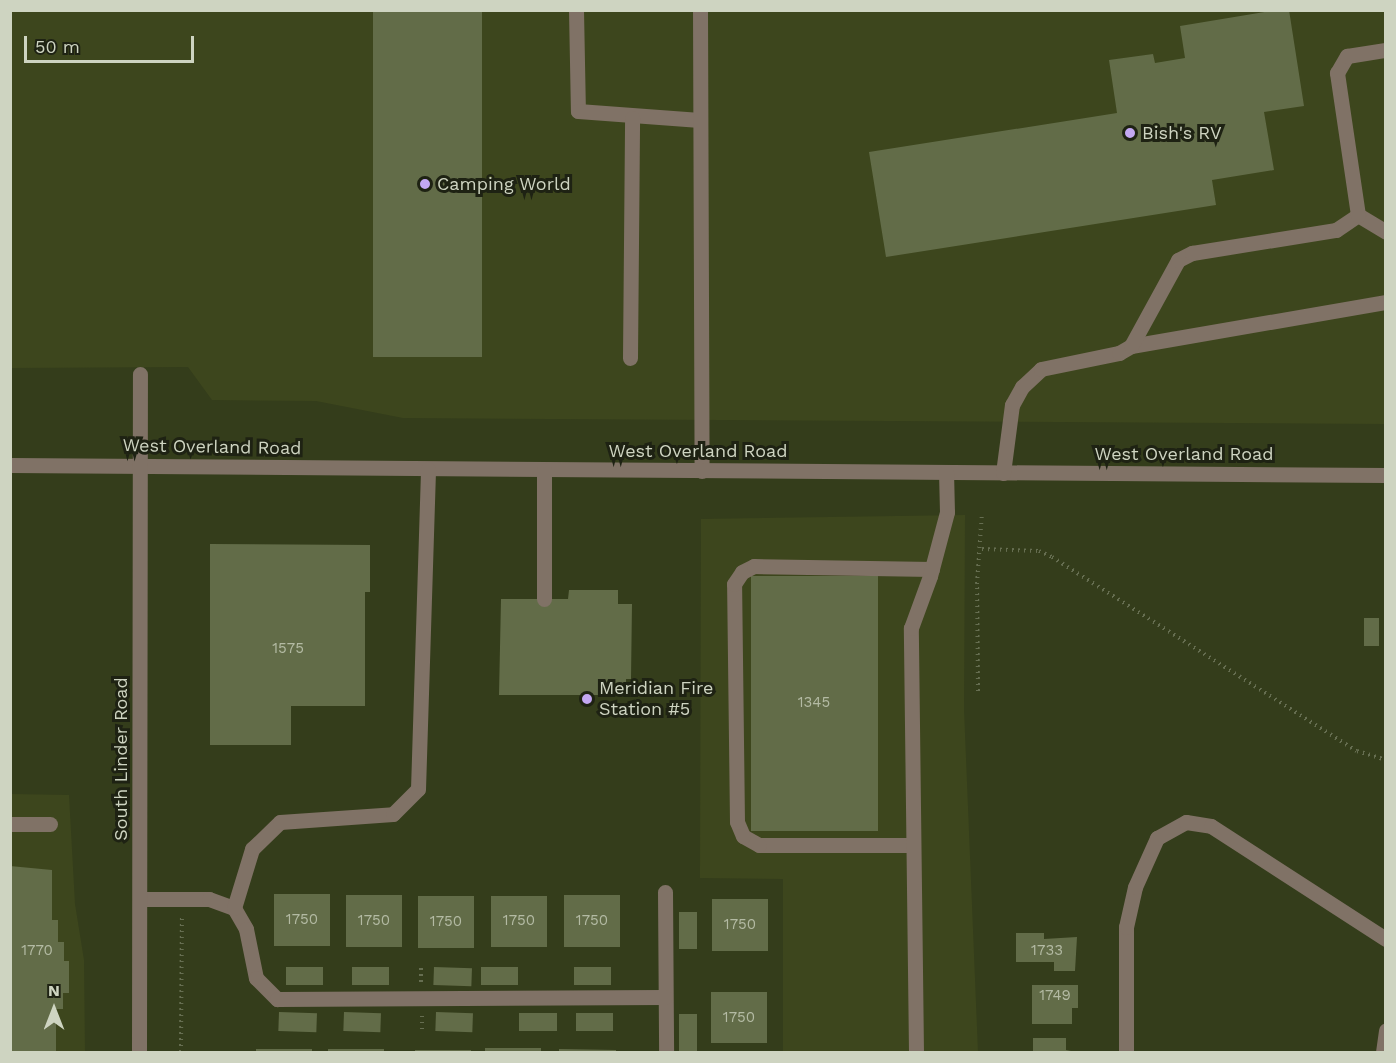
<!DOCTYPE html>
<style>
body{margin:0}
#map{position:relative;width:1396px;height:1063px;overflow:hidden;background:#343d1b;font-family:"Work Sans",sans-serif}
div>[style]{position:absolute}
.built>*{inset:0;background:#3d461d}
.building>*{inset:0;background:#626c48;transform-origin:0 0}
.path>*{height:4px;margin-top:-2px;transform-origin:0;background:repeating-linear-gradient(90deg,#666e51 0 1.5px,transparent 0 6px)}
.minor>*{height:15px;margin:-7.5px;padding:0 7.5px;transform-origin:7.5px;border-radius:7.5px;background:#807266}
.dots>*{width:16px;height:16px;translate:-50% -50%;box-sizing:border-box;border:3px solid #1e2213;border-radius:50%}
span{translate:-50% -50%;white-space:nowrap;text-align:center;line-height:1.15;-webkit-text-stroke:6px #1e2213;paint-order:stroke}
.number-label{font-size:15px;color:#b3baa3}
.number-label span{-webkit-text-stroke-width:0}
.poi-label{font-size:18px;color:#ced4c1}
.left{translate:0 -50%;text-align:left}
.street-label{font-size:18px;color:#ced4c1}
.frame{position:absolute;inset:0;border:12px solid #ced4c1;pointer-events:none}
.north{position:absolute;left:24px;top:979px;width:60px;height:60px;-webkit-text-stroke:4px #1e2213;paint-order:stroke;rotate:0deg;font-size:16px;font-weight:700;line-height:24px;text-align:center;color:#ced4c1}
.north::after{content:'';display:block;margin:auto;width:21px;height:27px;background:#ced4c1;clip-path:polygon(50% 0,100% 100%,50% 72%,0 100%)}
.scale{position:absolute;left:24px;top:36px;width:170px;height:27px;box-sizing:border-box;border:3px solid #ced4c1;border-top:0;padding-left:8px;font-size:18px;line-height:21px;white-space:nowrap;color:#ced4c1;-webkit-text-stroke:4px #1e2213;paint-order:stroke}
</style>
<div id="map">
<div class="built">
<div style="clip-path:polygon(11px 11px,1385px 11px,1385px 424px,403px 418px,316px 401px,212px 400px,188px 367px,11px 368px)"></div>
<div style="clip-path:polygon(965px 515px,964px 709px,978px 1052px,783px 1052px,783px 879px,700px 878px,701px 519px)"></div>
<div style="clip-path:polygon(11px 794px,69px 795px,75px 904px,84px 960px,85px 1052px,11px 1052px)"></div>
</div>
<div class="building">
<div style="left:373px;top:10px;width:109px;height:347px"></div>
<div style="clip-path:polygon(1277px 10px,1289px 10px,1304px 106px,1264px 112px,1274px 170px,1212px 180px,1216px 205px,886px 257px,869px 152px,1117px 113px,1109px 60px,1153px 54px,1155px 63px,1185px 58px,1180px 26px)"></div>
<div style="clip-path:polygon(210px 544px,370px 545px,370px 592px,365px 592px,365px 706px,291px 706px,291px 745px,210px 745px)"></div>
<div style="left:751px;top:576px;width:127px;height:255px"></div>
<div style="clip-path:polygon(569px 590px,618px 590px,618px 604px,632px 604px,631px 679px,626px 679px,626px 695px,499px 695px,501px 599px,568px 599px)"></div>
<div style="left:1364px;top:618px;width:15px;height:28px"></div>
<div style="clip-path:polygon(10px 866px,52px 870px,52px 920px,58px 920px,58px 942px,64px 942px,64px 961px,69px 961px,69px 993px,63px 993px,63px 1009px,56px 1009px,56px 1052px,10px 1052px)"></div>
<div style="left:274px;top:894px;width:56px;height:52px"></div>
<div style="left:346px;top:895px;width:56px;height:52px"></div>
<div style="left:564px;top:895px;width:56px;height:52px"></div>
<div style="left:418px;top:896px;width:56px;height:52px"></div>
<div style="left:491px;top:896px;width:56px;height:51px"></div>
<div style="left:712px;top:899px;width:56px;height:52px"></div>
<div style="left:679px;top:912px;width:18px;height:37px"></div>
<div style="clip-path:polygon(1016px 933px,1044px 933px,1044px 939px,1077px 937px,1075px 971px,1054px 971px,1054px 962px,1016px 962px)"></div>
<div style="left:286px;top:967px;width:37px;height:18px"></div>
<div style="left:352px;top:967px;width:37px;height:18px"></div>
<div style="left:434px;top:967px;width:38px;height:18px;rotate:2deg"></div>
<div style="left:481px;top:967px;width:37px;height:18px"></div>
<div style="left:574px;top:967px;width:37px;height:18px"></div>
<div style="clip-path:polygon(1032px 985px,1078px 985px,1078px 1008px,1072px 1008px,1072px 1024px,1032px 1024px)"></div>
<div style="left:711px;top:992px;width:56px;height:51px"></div>
<div style="left:279px;top:1012px;width:38px;height:19px;rotate:2deg"></div>
<div style="left:344px;top:1012px;width:37px;height:19px;rotate:2deg"></div>
<div style="left:436px;top:1012px;width:37px;height:19px;rotate:2deg"></div>
<div style="left:519px;top:1013px;width:38px;height:18px"></div>
<div style="left:576px;top:1013px;width:37px;height:18px"></div>
<div style="left:697px;top:1014px;width:38px;height:18px;rotate:90deg"></div>
<div style="clip-path:polygon(1033px 1038px,1066px 1038px,1066px 1050px,1076px 1052px,1033px 1052px)"></div>
<div style="left:485px;top:1048px;width:56px;height:4px"></div>
<div style="left:256px;top:1049px;width:56px;height:3px"></div>
<div style="left:328px;top:1049px;width:56px;height:3px"></div>
<div style="clip-path:polygon(559px 1049px,616px 1050px,616px 1052px,559px 1052px)"></div>
<div style="left:415px;top:1050px;width:56px;height:2px"></div>
</div>
<div class="path">
<div style="left:982px;top:549px;width:57px;rotate:2deg"></div>
<div style="left:1039px;top:551px;width:14px;rotate:25deg"></div>
<div style="left:1052px;top:557px;width:361px;rotate:32.5deg"></div>
<div style="left:1357px;top:751px;width:30px;rotate:17deg"></div>
<div style="left:978px;top:691px;width:107px;rotate:-90.5deg"></div>
<div style="left:977px;top:584px;width:72px;rotate:-86deg"></div>
<div style="left:421px;top:968px;width:14px;rotate:90deg"></div>
<div style="left:422px;top:1016px;width:15px;rotate:90deg"></div>
<div style="left:181px;top:1052px;width:135px;rotate:-89.6deg"></div>
</div>
<div class="minor">
<div style="left:576px;top:10px;width:101px;rotate:88.9deg"></div>
<div style="left:578px;top:111px;width:122px;rotate:4.2deg"></div>
<div style="left:700px;top:10px;width:461px;rotate:89.8deg"></div>
<div style="left:1358px;top:215px;width:33px;rotate:31deg"></div>
<div style="left:1131px;top:346px;width:259px;rotate:-9.8deg"></div>
<div style="left:630px;top:358px;width:240px;rotate:-89.5deg"></div>
<div style="left:10px;top:465px;width:1376px;rotate:0.42deg"></div>
<div style="left:544px;top:470px;width:129px;rotate:90deg"></div>
<div style="left:1003px;top:473px;width:69px;rotate:-82.5deg"></div>
<div style="left:1012px;top:405px;width:21px;rotate:-61deg"></div>
<div style="left:1022px;top:387px;width:26px;rotate:-43deg"></div>
<div style="left:1041px;top:369px;width:80px;rotate:-11.6deg"></div>
<div style="left:1119px;top:353px;width:14px;rotate:-30deg"></div>
<div style="left:1131px;top:346px;width:98px;rotate:-61.3deg"></div>
<div style="left:1178px;top:260px;width:16px;rotate:-27deg"></div>
<div style="left:1192px;top:253px;width:146px;rotate:-9.1deg"></div>
<div style="left:1336px;top:230px;width:27px;rotate:-34deg"></div>
<div style="left:1358px;top:215px;width:144px;rotate:-98.4deg"></div>
<div style="left:1337px;top:73px;width:20px;rotate:-60deg"></div>
<div style="left:1347px;top:56px;width:39px;rotate:-9deg"></div>
<div style="left:10px;top:824px;width:40px"></div>
<div style="left:913px;top:845px;width:154px;rotate:180deg"></div>
<div style="left:759px;top:845px;width:18px;rotate:-151deg"></div>
<div style="left:743px;top:836px;width:15px;rotate:-113deg"></div>
<div style="left:737px;top:822px;width:238px;rotate:-90.7deg"></div>
<div style="left:734px;top:584px;width:14px;rotate:-56deg"></div>
<div style="left:742px;top:572px;width:13px;rotate:-27deg"></div>
<div style="left:754px;top:566px;width:178px;rotate:1deg"></div>
<div style="left:665px;top:892px;width:160px;rotate:89.6deg"></div>
<div style="left:140px;top:899px;width:69px"></div>
<div style="left:209px;top:899px;width:27px;rotate:20deg"></div>
<div style="left:234px;top:908px;width:24px;rotate:60deg"></div>
<div style="left:246px;top:929px;width:50px;rotate:78.5deg"></div>
<div style="left:256px;top:978px;width:30px;rotate:45deg"></div>
<div style="left:277px;top:999px;width:388px;rotate:-0.3deg"></div>
<div style="left:234px;top:908px;width:62px;rotate:-73deg"></div>
<div style="left:252px;top:849px;width:39px;rotate:-44deg"></div>
<div style="left:280px;top:822px;width:113px;rotate:-4deg"></div>
<div style="left:393px;top:814px;width:35px;rotate:-45deg"></div>
<div style="left:418px;top:789px;width:320px;rotate:-88.2deg"></div>
<div style="left:139px;top:1052px;width:678px;rotate:-89.92deg"></div>
<div style="left:916px;top:1052px;width:424px;rotate:-90.7deg"></div>
<div style="left:911px;top:628px;width:55px;rotate:-69.9deg"></div>
<div style="left:930px;top:576px;width:66px;rotate:-75.1deg"></div>
<div style="left:947px;top:512px;width:40px;rotate:-91.4deg"></div>
<div style="left:1126px;top:1052px;width:125px;rotate:-90deg"></div>
<div style="left:1126px;top:927px;width:41px;rotate:-77.3deg"></div>
<div style="left:1135px;top:887px;width:54px;rotate:-65.8deg"></div>
<div style="left:1157px;top:838px;width:33px;rotate:-29deg"></div>
<div style="left:1186px;top:822px;width:25px;rotate:9deg"></div>
<div style="left:1211px;top:826px;width:208px;rotate:32.9deg"></div>
<div style="left:1383px;top:1052px;width:22px;rotate:-82deg"></div>
</div>
<div class="dots">
<div style="left:1130px;top:133px;background:#c3a7f2"></div>
<div style="left:425px;top:184px;background:#c3a7f2"></div>
<div style="left:587px;top:699px;background:#c3a7f2"></div>
</div>
<div class="number-label">
<span style="left:288px;top:649px">1575</span>
<span style="left:814px;top:703px">1345</span>
<span style="left:302px;top:920px">1750</span>
<span style="left:374px;top:921px">1750</span>
<span style="left:519px;top:921px">1750</span>
<span style="left:592px;top:921px">1750</span>
<span style="left:446px;top:922px">1750</span>
<span style="left:740px;top:925px">1750</span>
<span style="left:37px;top:951px">1770</span>
<span style="left:1047px;top:951px">1733</span>
<span style="left:1055px;top:996px">1749</span>
<span style="left:739px;top:1018px">1750</span>
</div>
<div class="poi-label">
<span class="left" style="left:1142px;top:133px">Bish's RV</span>
<span class="left" style="left:437px;top:184px">Camping World</span>
<span class="left" style="left:599px;top:699px">Meridian Fire<br>Station #5</span>
</div>
<div class="street-label">
<span style="left:212px;top:447px;rotate:1deg">West Overland Road</span>
<span style="left:698px;top:451px">West Overland Road</span>
<span style="left:1184px;top:454px">West Overland Road</span>
<span style="left:121px;top:759px;rotate:-90deg">South Linder Road</span>
</div>
<div class="frame"></div>
<div class="north">N</div>
<div class="scale">50 m</div>
</div>
